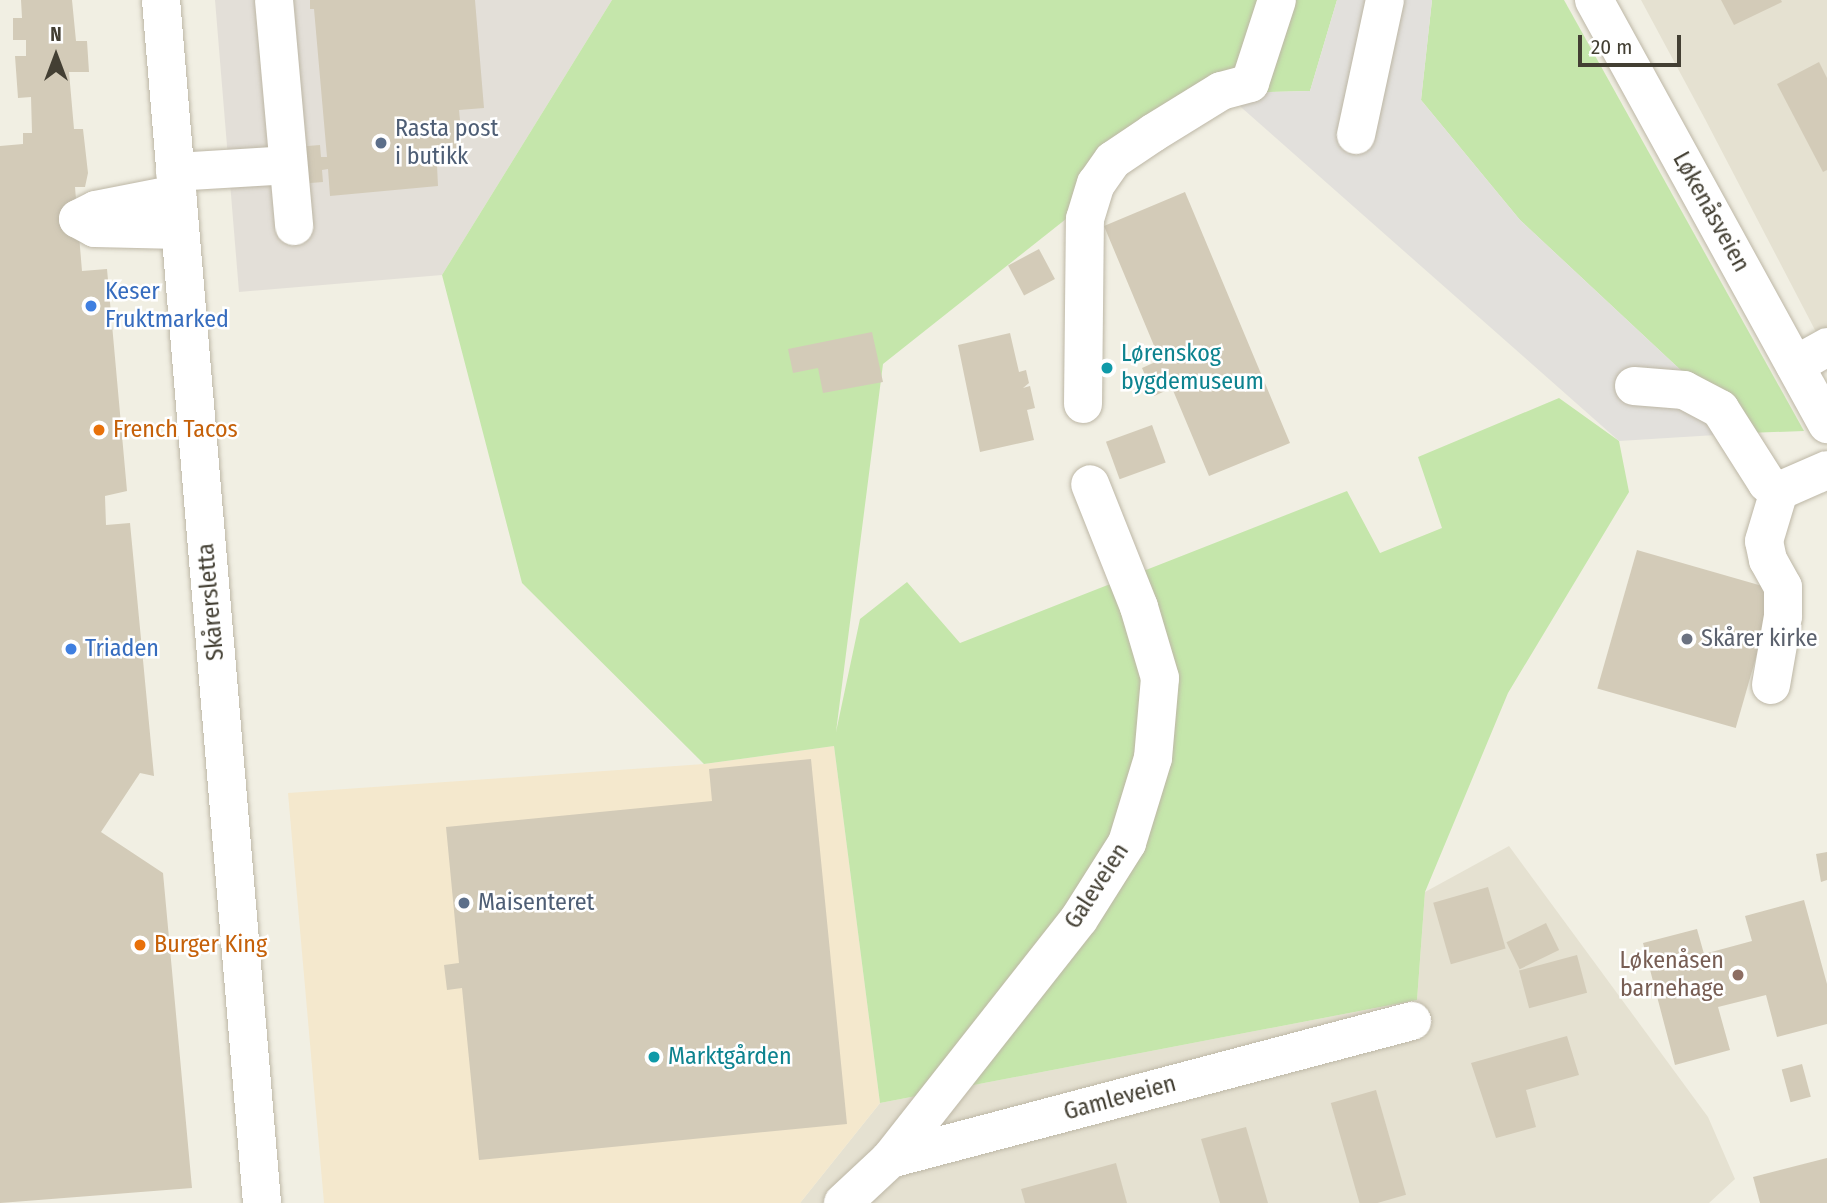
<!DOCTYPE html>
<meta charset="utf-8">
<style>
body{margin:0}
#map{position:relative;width:1827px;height:1203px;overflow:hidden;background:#f1efe3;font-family:"Fira Sans Condensed",sans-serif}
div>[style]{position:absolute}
.residential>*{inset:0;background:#e5e1d1}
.commercial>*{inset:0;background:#f4e8cd}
.industrial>*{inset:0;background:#e3dfd8}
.green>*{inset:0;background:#c5e6ab}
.parking>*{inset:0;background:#e2e0dc}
.building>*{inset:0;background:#d3cbb8;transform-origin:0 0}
.roads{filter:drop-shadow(0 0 2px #bdb7a6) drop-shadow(0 0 2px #bdb7a6)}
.minor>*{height:38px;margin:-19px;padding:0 19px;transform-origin:19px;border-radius:19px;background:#fff}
.dots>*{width:19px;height:19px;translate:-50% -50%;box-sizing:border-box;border:4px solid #fff;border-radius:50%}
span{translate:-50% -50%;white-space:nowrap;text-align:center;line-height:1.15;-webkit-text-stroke:5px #fff;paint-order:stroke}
.service-label{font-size:24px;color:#4e5e75}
.left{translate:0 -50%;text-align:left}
.street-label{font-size:24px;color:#433f33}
.shop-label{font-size:24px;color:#366cbe}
.culture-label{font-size:24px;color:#0d838f}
.food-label{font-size:24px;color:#c56008}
.worship-label{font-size:24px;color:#5b616d}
.education-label{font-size:24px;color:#785e54}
.right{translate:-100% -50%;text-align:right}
.north{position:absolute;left:21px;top:21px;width:70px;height:70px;-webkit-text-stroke:5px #fff;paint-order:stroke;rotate:0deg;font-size:19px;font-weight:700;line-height:28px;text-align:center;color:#433f33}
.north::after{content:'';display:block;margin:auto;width:24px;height:32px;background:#433f33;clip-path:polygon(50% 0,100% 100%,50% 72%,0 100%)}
.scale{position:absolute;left:1578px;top:35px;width:103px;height:32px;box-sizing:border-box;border:4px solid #433f33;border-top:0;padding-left:9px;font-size:21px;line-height:24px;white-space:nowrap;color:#433f33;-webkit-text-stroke:5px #fff;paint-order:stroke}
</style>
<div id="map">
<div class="residential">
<div style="clip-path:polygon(1641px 0,1827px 0,1827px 353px,1705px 119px)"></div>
<div style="clip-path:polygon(1509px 846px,1708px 1117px,1735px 1179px,1709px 1203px,800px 1203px,880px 1103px,1417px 1000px,1425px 892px)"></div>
</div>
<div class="commercial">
<div style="clip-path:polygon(834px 746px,880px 1103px,800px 1203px,324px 1203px,288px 793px,704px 764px)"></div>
</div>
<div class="industrial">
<div style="clip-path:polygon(215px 0,612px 0,442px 275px,239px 292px)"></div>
</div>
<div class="green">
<div style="clip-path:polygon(612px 0,1337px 0,1310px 91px,1225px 93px,883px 364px,836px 732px,860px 619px,907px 582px,960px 643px,1347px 491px,1380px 553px,1442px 528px,1418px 457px,1559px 398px,1619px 441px,1629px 492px,1508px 693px,1425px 892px,1417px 1000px,880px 1103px,834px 746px,704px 764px,522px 583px,442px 275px)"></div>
<div style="clip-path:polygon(1432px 0,1564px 0,1804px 431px,1748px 433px,1520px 220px,1421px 100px)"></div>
</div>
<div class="parking">
<div style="clip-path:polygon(1337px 0,1432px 0,1421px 100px,1520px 220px,1748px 433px,1619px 441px,1225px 93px,1310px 91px)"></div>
</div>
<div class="building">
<div style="clip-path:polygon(21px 0,72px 0,76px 41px,87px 41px,89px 72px,69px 72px,74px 129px,83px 129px,88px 173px,85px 187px,75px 187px,82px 271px,107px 269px,127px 491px,105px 496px,106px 525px,130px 523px,154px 776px,140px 773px,101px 832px,163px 873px,192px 1188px,0 1203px,0 146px,23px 144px,23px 133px,32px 133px,31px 97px,18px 98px,15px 56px,26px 56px,26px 40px,13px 40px,13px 18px,22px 18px)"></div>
<div style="clip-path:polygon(310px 0,475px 0,484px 108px,459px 110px,464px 162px,437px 165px,438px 186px,330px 196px,328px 169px,322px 170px,323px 182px,298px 184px,295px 147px,320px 145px,321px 157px,327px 157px,314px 9px,310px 9px)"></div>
<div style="clip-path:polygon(1721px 0,1781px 0,1782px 2px,1734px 25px)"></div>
<div style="clip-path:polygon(1819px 62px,1827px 78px,1827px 170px,1823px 172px,1777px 84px)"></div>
<div style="clip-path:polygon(1185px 192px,1290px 443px,1209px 476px,1172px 388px,1154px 396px,1142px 368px,1160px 360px,1104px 226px)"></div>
<div style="left:1039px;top:249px;width:34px;height:35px;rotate:62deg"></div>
<div style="clip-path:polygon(872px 332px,883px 382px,823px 393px,818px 368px,793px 373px,788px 349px)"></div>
<div style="clip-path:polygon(1010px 333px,1019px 372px,1026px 370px,1029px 383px,1023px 388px,1030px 386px,1035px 408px,1027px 410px,1034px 440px,980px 452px,958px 345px)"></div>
<div style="left:1152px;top:425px;width:40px;height:49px;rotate:70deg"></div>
<div style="left:1637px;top:550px;width:144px;height:144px;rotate:16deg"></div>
<div style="clip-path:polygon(811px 759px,847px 1124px,479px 1160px,462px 988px,447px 990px,444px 965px,459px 963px,446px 827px,712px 801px,709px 769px)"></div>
<div style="clip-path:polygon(1827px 852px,1827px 880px,1821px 882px,1816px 854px)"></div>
<div style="left:1488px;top:887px;width:64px;height:57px;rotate:74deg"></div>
<div style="clip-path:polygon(1804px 900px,1827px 984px,1827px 1024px,1777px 1037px,1766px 995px,1718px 1007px,1730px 1050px,1675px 1065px,1643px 943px,1697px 929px,1704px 954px,1752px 941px,1745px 916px)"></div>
<div style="left:1546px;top:923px;width:30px;height:44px;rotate:64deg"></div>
<div style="left:1577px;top:955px;width:39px;height:60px;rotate:75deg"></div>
<div style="clip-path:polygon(1567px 1036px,1579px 1075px,1526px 1090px,1536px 1127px,1496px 1138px,1471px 1063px)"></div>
<div style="left:1802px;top:1064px;width:34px;height:21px;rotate:75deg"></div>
<div style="left:1376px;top:1090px;width:109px;height:47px;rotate:74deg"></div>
<div style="clip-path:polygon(1246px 1127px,1268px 1203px,1220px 1203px,1201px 1139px)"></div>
<div style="clip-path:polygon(1827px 1158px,1827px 1203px,1760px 1203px,1753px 1177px)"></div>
<div style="clip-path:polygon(1116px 1163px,1127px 1203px,1025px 1203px,1021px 1189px)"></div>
</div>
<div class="roads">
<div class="minor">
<div style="left:161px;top:0;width:1207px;rotate:85.2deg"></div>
<div style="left:274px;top:0;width:227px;rotate:84.9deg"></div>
<div style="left:1594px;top:0;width:484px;rotate:61.2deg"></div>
<div style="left:1356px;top:135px;width:138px;rotate:-77.9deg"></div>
<div style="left:175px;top:172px;width:113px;rotate:-3.5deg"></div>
<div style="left:78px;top:219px;width:19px;rotate:28deg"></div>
<div style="left:95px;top:228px;width:85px;rotate:1.3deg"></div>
<div style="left:78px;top:219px;width:20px;rotate:-27deg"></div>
<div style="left:96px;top:210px;width:83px;rotate:-11.2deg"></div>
<div style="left:1795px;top:365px;width:37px;rotate:-29deg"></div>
<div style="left:1634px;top:386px;width:50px;rotate:4.6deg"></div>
<div style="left:1684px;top:390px;width:41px;rotate:27.8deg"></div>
<div style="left:1720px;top:409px;width:88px;rotate:57.6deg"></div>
<div style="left:1767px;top:483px;width:14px;rotate:34deg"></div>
<div style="left:1779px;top:491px;width:52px;rotate:-23.6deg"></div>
<div style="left:1083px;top:404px;width:185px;rotate:-89.4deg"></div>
<div style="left:1085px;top:219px;width:37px;rotate:-73deg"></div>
<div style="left:1096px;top:184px;width:29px;rotate:-55deg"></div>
<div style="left:1113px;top:160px;width:48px;rotate:-34deg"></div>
<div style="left:1153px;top:133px;width:80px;rotate:-31.7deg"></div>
<div style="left:1221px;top:91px;width:30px;rotate:-15deg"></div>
<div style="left:1250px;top:83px;width:87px;rotate:-72deg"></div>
<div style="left:1771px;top:685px;width:70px;rotate:-80.1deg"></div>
<div style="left:1783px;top:616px;width:29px;rotate:-90deg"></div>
<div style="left:1783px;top:587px;width:31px;rotate:-119deg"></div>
<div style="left:1768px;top:560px;width:19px;rotate:-102deg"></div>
<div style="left:1764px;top:541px;width:52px;rotate:-73.3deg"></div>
<div style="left:890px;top:1159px;width:305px;rotate:-51.8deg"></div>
<div style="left:1079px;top:919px;width:90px;rotate:-57.7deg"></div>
<div style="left:1127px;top:843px;width:89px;rotate:-73deg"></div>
<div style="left:1153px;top:758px;width:80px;rotate:-85deg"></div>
<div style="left:1160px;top:678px;width:74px;rotate:-106.5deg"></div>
<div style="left:1139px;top:607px;width:132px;rotate:-111.7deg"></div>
<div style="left:843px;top:1203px;width:64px;rotate:-43.1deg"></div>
<div style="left:890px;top:1159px;width:540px;rotate:-14.81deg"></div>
</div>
</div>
<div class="dots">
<div style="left:381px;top:143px;background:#5c6f8a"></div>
<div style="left:91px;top:306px;background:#3f7fe0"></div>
<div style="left:1107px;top:368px;background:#0f9aa8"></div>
<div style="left:99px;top:430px;background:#e8710a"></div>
<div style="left:1687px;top:639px;background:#6b7280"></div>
<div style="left:71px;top:649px;background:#3f7fe0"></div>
<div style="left:464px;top:903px;background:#5c6f8a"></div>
<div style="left:140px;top:945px;background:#e8710a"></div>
<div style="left:1738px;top:975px;background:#8d6e63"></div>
<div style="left:654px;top:1057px;background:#0f9aa8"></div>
</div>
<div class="service-label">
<span class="left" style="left:395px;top:143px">Rasta post<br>i butikk</span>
<span class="left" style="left:478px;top:903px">Maisenteret</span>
</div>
<div class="street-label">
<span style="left:1711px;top:212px;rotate:61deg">Løkenåsveien</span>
<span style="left:211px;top:602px;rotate:-95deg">Skårersletta</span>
<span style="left:1097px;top:886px;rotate:-57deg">Galeveien</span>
<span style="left:1120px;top:1098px;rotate:-15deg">Gamleveien</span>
</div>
<div class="shop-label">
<span class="left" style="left:105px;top:306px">Keser<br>Fruktmarked</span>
<span class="left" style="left:85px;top:649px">Triaden</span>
</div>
<div class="culture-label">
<span class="left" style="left:1121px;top:368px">Lørenskog<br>bygdemuseum</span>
<span class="left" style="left:668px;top:1057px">Marktgården</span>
</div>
<div class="food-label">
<span class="left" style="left:113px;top:430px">French Tacos</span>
<span class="left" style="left:154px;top:945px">Burger King</span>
</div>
<div class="worship-label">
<span class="left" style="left:1701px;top:639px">Skårer kirke</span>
</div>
<div class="education-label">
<span class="right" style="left:1724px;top:975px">Løkenåsen<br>barnehage</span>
</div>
<div class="north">N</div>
<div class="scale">20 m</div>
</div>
